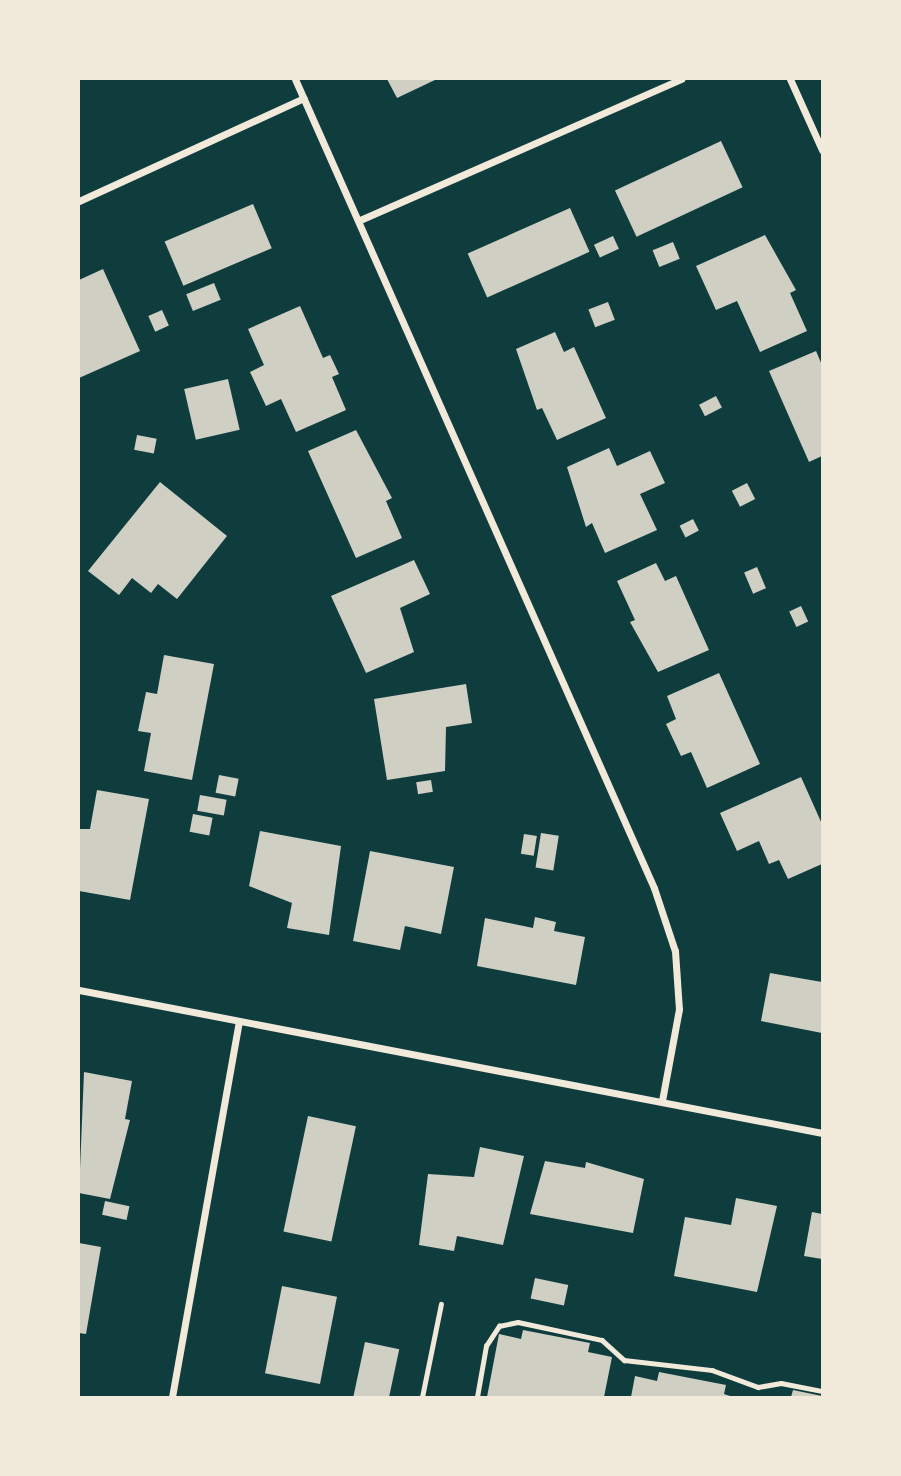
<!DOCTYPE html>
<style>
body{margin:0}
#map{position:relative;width:901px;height:1476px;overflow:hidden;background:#0f3d3e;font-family:Overpass,sans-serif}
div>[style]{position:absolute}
.building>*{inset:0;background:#cfcfc3;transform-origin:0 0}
.path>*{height:4.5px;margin:-2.25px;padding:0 2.25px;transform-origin:2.25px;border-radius:2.25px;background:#f1e9da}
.service>*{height:5px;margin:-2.5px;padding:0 2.5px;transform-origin:2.5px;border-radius:2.5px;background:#f1e9da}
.minor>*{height:7px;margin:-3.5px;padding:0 3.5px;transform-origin:3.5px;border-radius:3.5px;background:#f1e9da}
span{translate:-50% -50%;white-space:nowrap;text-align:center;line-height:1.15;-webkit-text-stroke:5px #f1e9da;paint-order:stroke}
.frame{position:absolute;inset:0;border:80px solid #f1e9da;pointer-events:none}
</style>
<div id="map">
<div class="building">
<div style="clip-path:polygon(387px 79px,437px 79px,397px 98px)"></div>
<div style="left:721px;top:141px;width:51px;height:117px;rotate:65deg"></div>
<div style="left:253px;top:204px;width:48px;height:96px;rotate:67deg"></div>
<div style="left:570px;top:208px;width:48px;height:112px;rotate:66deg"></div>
<div style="clip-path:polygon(765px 235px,796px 290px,790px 293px,807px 331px,760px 352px,737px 301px,716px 310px,696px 266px)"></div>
<div style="left:613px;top:236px;width:14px;height:21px;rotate:65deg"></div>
<div style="left:673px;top:242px;width:18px;height:22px;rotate:68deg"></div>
<div style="clip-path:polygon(103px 269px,140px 351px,79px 378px,79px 280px)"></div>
<div style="left:214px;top:283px;width:18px;height:30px;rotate:68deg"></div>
<div style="left:608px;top:302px;width:19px;height:21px;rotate:69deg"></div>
<div style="clip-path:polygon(300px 306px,323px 358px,330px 355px,339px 374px,332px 377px,346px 410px,296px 432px,281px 399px,266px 406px,250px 372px,264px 365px,248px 329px)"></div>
<div style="left:162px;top:310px;width:17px;height:15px;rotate:66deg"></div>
<div style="clip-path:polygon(555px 332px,564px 352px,574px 347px,606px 418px,557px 440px,542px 408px,537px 410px,516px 349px)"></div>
<div style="clip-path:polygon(816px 351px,822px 365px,822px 456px,809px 462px,769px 371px)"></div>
<div style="left:228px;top:379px;width:52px;height:45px;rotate:77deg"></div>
<div style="left:716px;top:396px;width:13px;height:19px;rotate:63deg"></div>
<div style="clip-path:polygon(356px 430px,392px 498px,386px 501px,402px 538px,356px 558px,308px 451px)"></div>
<div style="left:137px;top:435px;width:20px;height:15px;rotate:11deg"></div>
<div style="clip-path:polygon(609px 448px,617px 466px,650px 451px,665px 483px,640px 494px,657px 530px,605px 553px,592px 523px,586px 527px,567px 467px)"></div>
<div style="clip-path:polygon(160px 482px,227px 536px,177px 599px,158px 584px,151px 593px,132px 578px,119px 595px,88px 571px)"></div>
<div style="left:747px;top:483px;width:18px;height:17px;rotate:63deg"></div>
<div style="left:693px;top:519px;width:13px;height:15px;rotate:63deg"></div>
<div style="clip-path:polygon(414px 560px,430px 594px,400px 608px,414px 652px,366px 673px,331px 596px)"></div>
<div style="clip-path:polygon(656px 563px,665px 581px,676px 576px,709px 650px,658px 672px,630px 622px,635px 620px,617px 581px)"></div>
<div style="left:757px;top:567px;width:23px;height:14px;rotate:67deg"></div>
<div style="left:801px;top:606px;width:17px;height:13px;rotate:65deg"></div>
<div style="clip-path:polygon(164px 655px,214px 664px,192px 780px,144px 771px,151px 733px,138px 731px,146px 692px,157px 694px)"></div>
<div style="clip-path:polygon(719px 673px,760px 764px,707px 788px,691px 752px,681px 756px,666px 724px,676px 719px,667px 696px)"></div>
<div style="clip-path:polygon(466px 684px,472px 723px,446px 727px,445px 771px,387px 780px,374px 699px)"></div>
<div style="left:219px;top:775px;width:20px;height:18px;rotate:11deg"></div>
<div style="clip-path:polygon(801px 777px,822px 824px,822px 864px,788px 879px,779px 860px,769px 864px,759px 841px,737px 851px,720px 813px)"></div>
<div style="left:431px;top:780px;width:12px;height:15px;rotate:81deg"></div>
<div style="clip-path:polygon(97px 790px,149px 799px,130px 900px,79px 891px,79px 829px,90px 829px)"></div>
<div style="left:200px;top:795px;width:27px;height:16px;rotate:10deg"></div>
<div style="left:193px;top:814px;width:20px;height:18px;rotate:11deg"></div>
<div style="clip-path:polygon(260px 831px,341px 846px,329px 935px,287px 928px,292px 903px,249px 886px)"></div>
<div style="left:541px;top:833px;width:18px;height:35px;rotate:9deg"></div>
<div style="left:524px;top:834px;width:13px;height:20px;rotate:9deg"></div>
<div style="clip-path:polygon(370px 851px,454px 867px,441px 934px,405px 926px,400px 950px,353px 941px)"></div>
<div style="clip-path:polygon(535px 917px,556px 922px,554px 931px,585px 937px,576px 985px,477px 966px,485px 918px,533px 928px)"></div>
<div style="clip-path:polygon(770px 973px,822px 982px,822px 1033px,761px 1021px)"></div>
<div style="clip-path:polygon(84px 1072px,132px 1081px,125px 1119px,130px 1120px,110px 1199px,79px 1193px)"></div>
<div style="left:308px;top:1116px;width:49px;height:118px;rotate:12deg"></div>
<div style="clip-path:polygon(480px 1147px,524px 1156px,503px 1245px,457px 1236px,454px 1251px,419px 1245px,428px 1174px,474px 1177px)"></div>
<div style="clip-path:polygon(545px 1161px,585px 1168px,586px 1162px,644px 1179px,633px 1233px,530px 1214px)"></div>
<div style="clip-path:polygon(736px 1198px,777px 1206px,757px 1292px,674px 1276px,685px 1217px,731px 1225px)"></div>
<div style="left:105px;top:1201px;width:25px;height:14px;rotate:12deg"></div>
<div style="clip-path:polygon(812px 1212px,822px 1214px,822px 1259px,804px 1256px)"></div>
<div style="clip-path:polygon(79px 1243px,101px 1247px,86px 1334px,79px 1333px)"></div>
<div style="left:535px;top:1278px;width:34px;height:21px;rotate:12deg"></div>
<div style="left:282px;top:1286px;width:56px;height:89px;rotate:11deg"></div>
<div style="clip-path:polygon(523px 1330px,590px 1343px,588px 1352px,612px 1357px,604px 1397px,487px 1397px,499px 1334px,521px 1339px)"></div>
<div style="left:365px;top:1342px;width:35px;height:56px;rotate:12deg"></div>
<div style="clip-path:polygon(659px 1372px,726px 1385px,724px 1394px,733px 1397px,631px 1397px,635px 1376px,657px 1381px)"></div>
<div style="clip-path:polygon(793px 1390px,822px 1396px,822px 1397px,791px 1397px)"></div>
</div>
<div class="path">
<div style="left:477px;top:1397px;width:52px;rotate:-80deg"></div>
<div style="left:486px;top:1346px;width:24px;rotate:-57deg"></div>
<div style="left:499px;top:1326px;width:19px;rotate:-12deg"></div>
<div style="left:518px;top:1322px;width:86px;rotate:12.1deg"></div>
<div style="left:602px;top:1340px;width:30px;rotate:42deg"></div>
<div style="left:624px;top:1360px;width:89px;rotate:6.5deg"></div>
<div style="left:712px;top:1370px;width:49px;rotate:20.3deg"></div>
<div style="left:758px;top:1387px;width:23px;rotate:-10deg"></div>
<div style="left:781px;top:1383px;width:42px;rotate:11deg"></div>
</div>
<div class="service">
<div style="left:422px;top:1397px;width:95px;rotate:-78.5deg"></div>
</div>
<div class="minor">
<div style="left:295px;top:79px;width:885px;rotate:66.07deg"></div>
<div style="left:654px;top:888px;width:66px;rotate:71.6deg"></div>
<div style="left:675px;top:951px;width:58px;rotate:86.1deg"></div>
<div style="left:679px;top:1009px;width:94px;rotate:100.5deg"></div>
<div style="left:790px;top:79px;width:78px;rotate:65.7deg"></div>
<div style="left:79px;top:201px;width:247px;rotate:-24.6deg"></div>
<div style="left:360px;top:220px;width:351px;rotate:-23.7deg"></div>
<div style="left:79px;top:990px;width:757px;rotate:10.89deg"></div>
<div style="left:172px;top:1397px;width:381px;rotate:-79.9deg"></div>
</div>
<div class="frame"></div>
</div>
